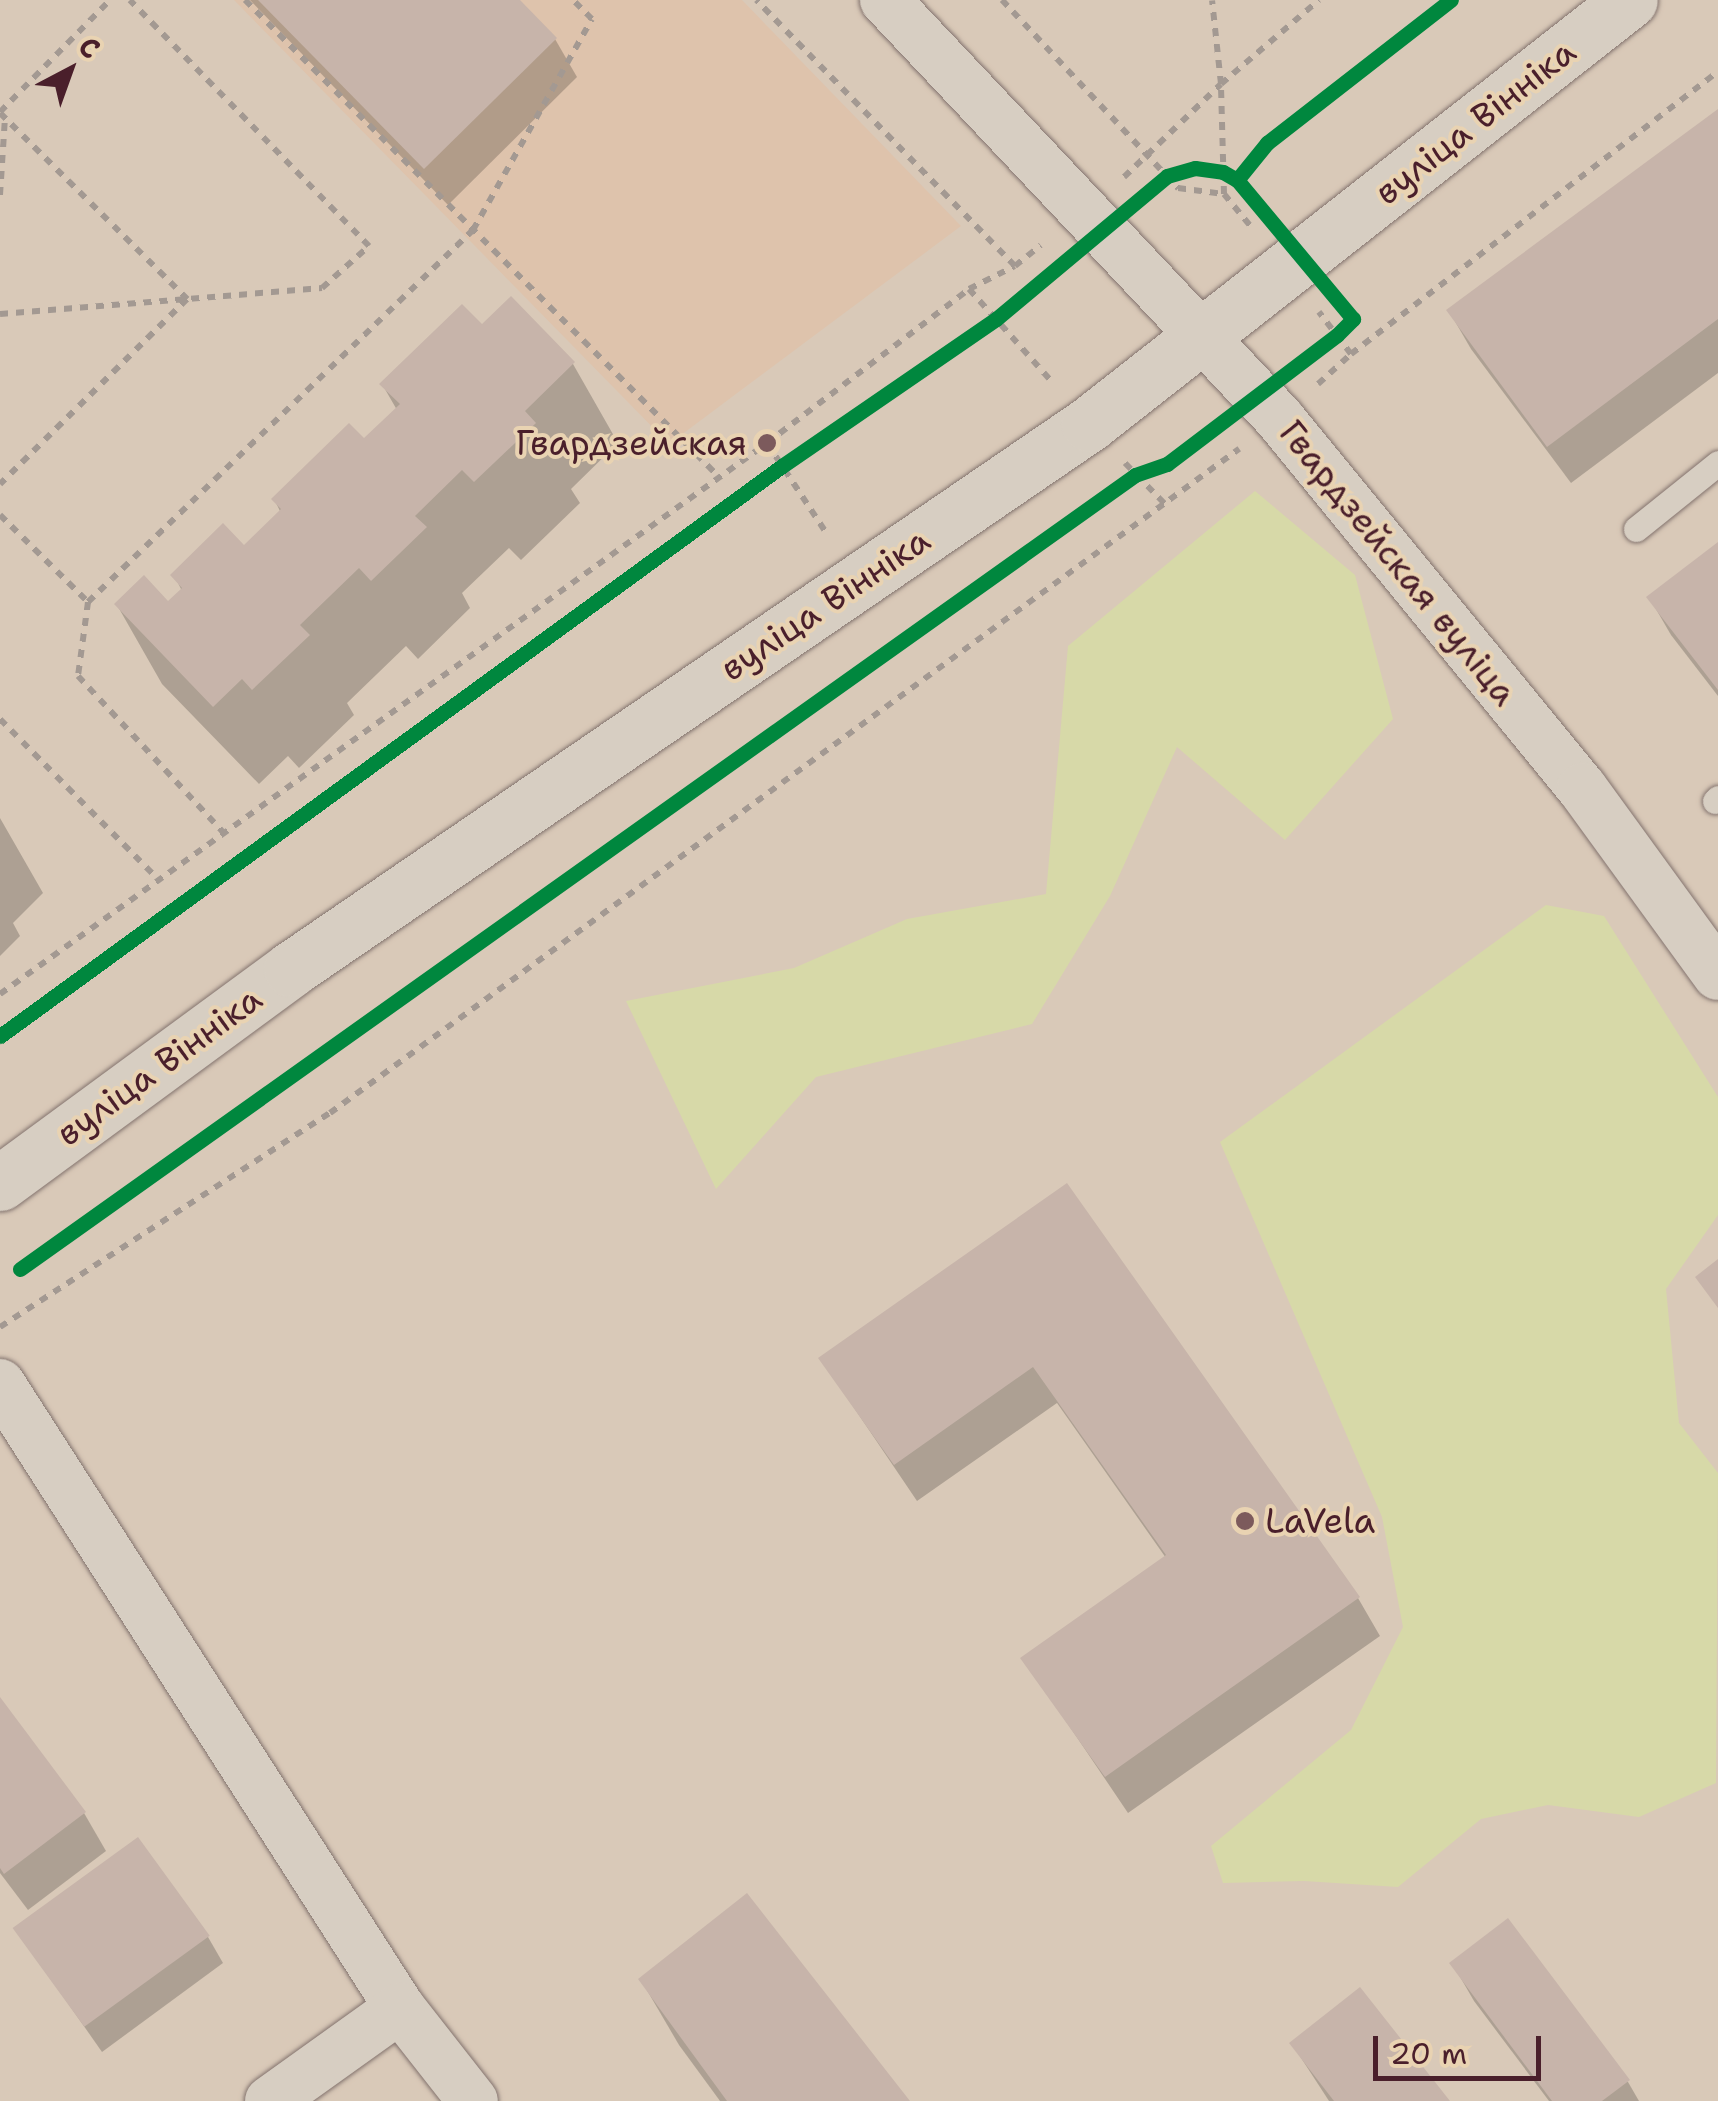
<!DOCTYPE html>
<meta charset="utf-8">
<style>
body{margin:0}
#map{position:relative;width:1718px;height:2101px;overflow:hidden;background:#d9c9b8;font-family:"Shantell Sans",sans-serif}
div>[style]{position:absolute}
.built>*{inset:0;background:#dec3ac}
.green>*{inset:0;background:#d7d9a8}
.shadow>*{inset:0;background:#0003}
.building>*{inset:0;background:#c7b4aa;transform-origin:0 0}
.path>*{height:6px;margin-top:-3px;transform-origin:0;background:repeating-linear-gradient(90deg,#a39992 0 8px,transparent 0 16px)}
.roads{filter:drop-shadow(0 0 2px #83736e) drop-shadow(0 0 2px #83736e)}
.lane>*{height:25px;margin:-12.5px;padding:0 12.5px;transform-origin:12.5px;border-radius:12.5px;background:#d7cec2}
.street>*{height:50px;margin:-25px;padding:0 25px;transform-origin:25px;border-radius:25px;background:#d7cec2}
.secondary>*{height:55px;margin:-27.5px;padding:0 27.5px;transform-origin:27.5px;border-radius:27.5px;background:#d7cec2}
.cycleway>*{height:15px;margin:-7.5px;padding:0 7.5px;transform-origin:7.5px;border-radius:7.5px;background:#00873e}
.dots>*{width:28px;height:28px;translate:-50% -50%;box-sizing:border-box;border:5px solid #e9d3b2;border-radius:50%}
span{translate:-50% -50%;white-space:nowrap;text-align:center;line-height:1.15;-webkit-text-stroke:8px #e9d3b2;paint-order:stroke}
.street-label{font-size:35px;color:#4a1f2b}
.poi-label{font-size:35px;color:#4a1f2b}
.right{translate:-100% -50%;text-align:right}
.left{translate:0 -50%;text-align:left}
.north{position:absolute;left:20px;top:20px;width:100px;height:100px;-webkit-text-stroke:8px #e9d3b2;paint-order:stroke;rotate:41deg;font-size:28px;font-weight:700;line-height:40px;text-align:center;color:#4a1f2b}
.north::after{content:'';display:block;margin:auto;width:35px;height:45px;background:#4a1f2b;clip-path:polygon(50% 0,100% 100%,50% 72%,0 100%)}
.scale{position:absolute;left:1373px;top:2036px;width:168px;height:45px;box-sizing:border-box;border:5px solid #4a1f2b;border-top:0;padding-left:12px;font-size:30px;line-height:35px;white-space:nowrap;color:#4a1f2b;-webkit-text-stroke:8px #e9d3b2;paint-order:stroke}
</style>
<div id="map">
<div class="built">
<div style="clip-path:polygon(234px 0,742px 0,961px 226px,669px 444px)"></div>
</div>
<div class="green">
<div style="clip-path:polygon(1255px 491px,1355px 575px,1393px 719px,1285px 840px,1177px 747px,1110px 896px,1032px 1024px,816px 1077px,716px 1189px,626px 1001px,794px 968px,907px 919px,1046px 894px,1068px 646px)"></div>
<div style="clip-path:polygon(1546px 905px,1604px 916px,1718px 1097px,1718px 1215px,1666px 1289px,1679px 1423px,1718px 1473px,1716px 1783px,1639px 1817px,1548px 1805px,1481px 1819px,1398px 1887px,1304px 1881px,1223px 1883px,1211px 1846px,1351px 1730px,1403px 1627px,1382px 1517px,1220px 1142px)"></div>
</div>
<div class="shadow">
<div style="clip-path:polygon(250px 0,517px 0,555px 39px,577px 77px,448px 205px)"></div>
<div style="clip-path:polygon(1718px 113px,1718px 373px,1571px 483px,1471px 349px,1449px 311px)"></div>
<div style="clip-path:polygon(482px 327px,573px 364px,618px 443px,571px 489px,580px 503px,521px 560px,509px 548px,462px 593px,470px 608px,418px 659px,406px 646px,347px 703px,354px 715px,299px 768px,288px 756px,259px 784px,162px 684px,117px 605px,168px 605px,182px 591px,174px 575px,244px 549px,281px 513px,274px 499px,364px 442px,397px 410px,382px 384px)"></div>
<div style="clip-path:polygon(1718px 545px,1718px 696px,1671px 635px,1649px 597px)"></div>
<div style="clip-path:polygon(0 818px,43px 893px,13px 923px,20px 936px,0 956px)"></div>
<div style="clip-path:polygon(1066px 1186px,1358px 1598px,1380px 1636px,1128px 1813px,1024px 1659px,1166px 1558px,1057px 1403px,917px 1501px,821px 1359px)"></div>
<div style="clip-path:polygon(0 1701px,84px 1813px,106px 1851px,28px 1910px,0 1873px)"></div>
<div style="clip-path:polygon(16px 1929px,208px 1937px,223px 1963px,102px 2052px)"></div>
<div style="clip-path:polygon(1452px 1963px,1628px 2082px,1639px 2101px,1549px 2101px,1474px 2001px)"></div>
<div style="clip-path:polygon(641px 1980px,906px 2101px,720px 2101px,679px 2045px)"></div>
<div style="clip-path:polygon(1292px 2044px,1446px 2101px,1329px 2101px)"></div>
</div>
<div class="building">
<div style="clip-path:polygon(258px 0,520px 0,557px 38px,424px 169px)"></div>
<div style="clip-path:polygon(1718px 109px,1718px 319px,1547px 447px,1446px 310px)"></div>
<div style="clip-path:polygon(511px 296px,575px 362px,525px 411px,536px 423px,474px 482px,462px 470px,415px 516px,427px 527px,371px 581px,359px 568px,300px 625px,310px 635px,252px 690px,242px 679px,213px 707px,114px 604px,144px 575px,168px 601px,182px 588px,170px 575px,223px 523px,244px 545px,281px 509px,271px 499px,349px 423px,364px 438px,400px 404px,379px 384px,462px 304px,482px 324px)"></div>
<div style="clip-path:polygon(1718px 542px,1718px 690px,1646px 597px)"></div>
<div style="clip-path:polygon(1067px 1183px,1360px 1597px,1105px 1777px,1020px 1658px,1166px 1555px,1033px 1367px,894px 1465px,818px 1358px)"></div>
<div style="clip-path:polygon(1718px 1259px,1718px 1308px,1695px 1277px)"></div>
<div style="clip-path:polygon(0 1697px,86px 1812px,4px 1874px,0 1868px)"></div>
<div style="left:138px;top:1837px;width:122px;height:155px;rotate:54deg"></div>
<div style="clip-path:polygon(747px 1893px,910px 2101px,727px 2101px,638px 1979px)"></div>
<div style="clip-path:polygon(1508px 1918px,1630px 2080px,1602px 2101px,1552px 2101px,1449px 1963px)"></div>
<div style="clip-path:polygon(1360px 1987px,1450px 2101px,1334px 2101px,1289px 2043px)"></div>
</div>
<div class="path">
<div style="left:245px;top:0;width:672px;rotate:45.18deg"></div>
<div style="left:1002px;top:0;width:258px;rotate:46.9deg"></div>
<div style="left:1178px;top:188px;width:46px;rotate:7.4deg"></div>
<div style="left:1224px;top:194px;width:110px;rotate:-91.6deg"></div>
<div style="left:1221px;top:84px;width:129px;rotate:-40.6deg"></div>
<div style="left:0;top:112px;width:157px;rotate:-45.5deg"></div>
<div style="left:0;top:113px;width:264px;rotate:44.8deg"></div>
<div style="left:187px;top:299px;width:263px;rotate:135.3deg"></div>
<div style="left:1124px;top:177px;width:134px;rotate:-43.8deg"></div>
<div style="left:1221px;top:84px;width:84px;rotate:-96.1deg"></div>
<div style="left:1224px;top:194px;width:44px;rotate:50.5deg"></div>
<div style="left:0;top:195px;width:77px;rotate:-86.3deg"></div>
<div style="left:1015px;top:266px;width:33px;rotate:-39deg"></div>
<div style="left:969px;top:289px;width:126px;rotate:48.2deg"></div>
<div style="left:0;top:314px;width:323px;rotate:-4.6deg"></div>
<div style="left:322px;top:288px;width:63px;rotate:-41.8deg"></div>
<div style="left:369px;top:246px;width:343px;rotate:-134.2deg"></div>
<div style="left:1351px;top:354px;width:463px;rotate:-37.6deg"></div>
<div style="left:1318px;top:384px;width:45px;rotate:-42.3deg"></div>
<div style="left:1351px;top:354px;width:53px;rotate:-127.3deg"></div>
<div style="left:767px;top:443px;width:109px;rotate:56.6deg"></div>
<div style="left:1125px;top:463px;width:59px;rotate:45.7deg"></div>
<div style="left:0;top:515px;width:124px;rotate:44.7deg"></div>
<div style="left:88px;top:602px;width:75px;rotate:97.7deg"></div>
<div style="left:78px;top:676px;width:217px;rotate:47.1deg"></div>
<div style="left:88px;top:602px;width:535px;rotate:-44.02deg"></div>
<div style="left:473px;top:230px;width:242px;rotate:-60.6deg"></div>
<div style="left:592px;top:19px;width:27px;rotate:-135deg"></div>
<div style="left:0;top:719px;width:226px;rotate:45.4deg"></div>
<div style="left:0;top:994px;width:944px;rotate:-35.69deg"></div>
<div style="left:767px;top:443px;width:254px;rotate:-37.3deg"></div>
<div style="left:969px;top:289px;width:51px;rotate:-26.6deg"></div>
<div style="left:1015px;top:266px;width:371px;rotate:-134.2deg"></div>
<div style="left:0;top:1327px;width:393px;rotate:-33deg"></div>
<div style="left:330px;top:1113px;width:1126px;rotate:-36.15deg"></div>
</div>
<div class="roads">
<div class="lane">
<div style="left:1636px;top:529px;width:105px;rotate:-38.8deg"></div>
<div style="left:1715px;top:801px;width:4px;rotate:-45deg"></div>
</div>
<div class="street">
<div style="left:885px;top:0;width:574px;rotate:46.69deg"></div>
<div style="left:1279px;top:418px;width:478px;rotate:50.7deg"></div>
<div style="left:1582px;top:788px;width:231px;rotate:54deg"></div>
<div style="left:0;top:1384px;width:741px;rotate:57.34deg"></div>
<div style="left:400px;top:2008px;width:118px;rotate:51.9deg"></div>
<div style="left:270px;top:2101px;width:160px;rotate:-35.6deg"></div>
</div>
<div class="secondary">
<div style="left:0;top:1183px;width:361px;rotate:-36.3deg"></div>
<div style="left:291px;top:969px;width:966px;rotate:-34.33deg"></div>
<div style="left:1089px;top:424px;width:687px;rotate:-38.09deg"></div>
</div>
</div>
<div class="cycleway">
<div style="left:0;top:1036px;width:968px;rotate:-36.09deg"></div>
<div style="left:782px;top:466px;width:260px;rotate:-34.5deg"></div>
<div style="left:996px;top:319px;width:223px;rotate:-39.9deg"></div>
<div style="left:1167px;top:176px;width:29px;rotate:-16deg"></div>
<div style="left:1195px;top:168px;width:28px;rotate:8deg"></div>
<div style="left:1223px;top:172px;width:16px;rotate:30deg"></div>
<div style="left:20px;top:1269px;width:1369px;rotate:-35.45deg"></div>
<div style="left:1135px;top:475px;width:34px;rotate:-19deg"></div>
<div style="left:1167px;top:464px;width:213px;rotate:-37.2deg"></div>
<div style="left:1337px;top:335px;width:23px;rotate:-45deg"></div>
<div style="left:1353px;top:319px;width:181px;rotate:-129.8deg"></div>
<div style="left:1237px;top:180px;width:48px;rotate:-51deg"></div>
<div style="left:1267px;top:143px;width:233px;rotate:-37.9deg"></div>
</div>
<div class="dots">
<div style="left:767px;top:443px;background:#7c5a5c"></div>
<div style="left:1245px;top:1521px;background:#7c5a5c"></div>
</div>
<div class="street-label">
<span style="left:1475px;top:122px;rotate:-38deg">вуліца Вінніка</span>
<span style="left:1398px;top:563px;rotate:51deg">Гвардзейская вуліца</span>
<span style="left:825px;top:604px;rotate:-34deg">вуліца Вінніка</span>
<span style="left:159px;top:1066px;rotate:-36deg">вуліца Вінніка</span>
</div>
<div class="poi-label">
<span class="right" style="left:747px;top:443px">Гвардзейская</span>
<span class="left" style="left:1265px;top:1521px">LaVela</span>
</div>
<div class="north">С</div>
<div class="scale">20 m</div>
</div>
